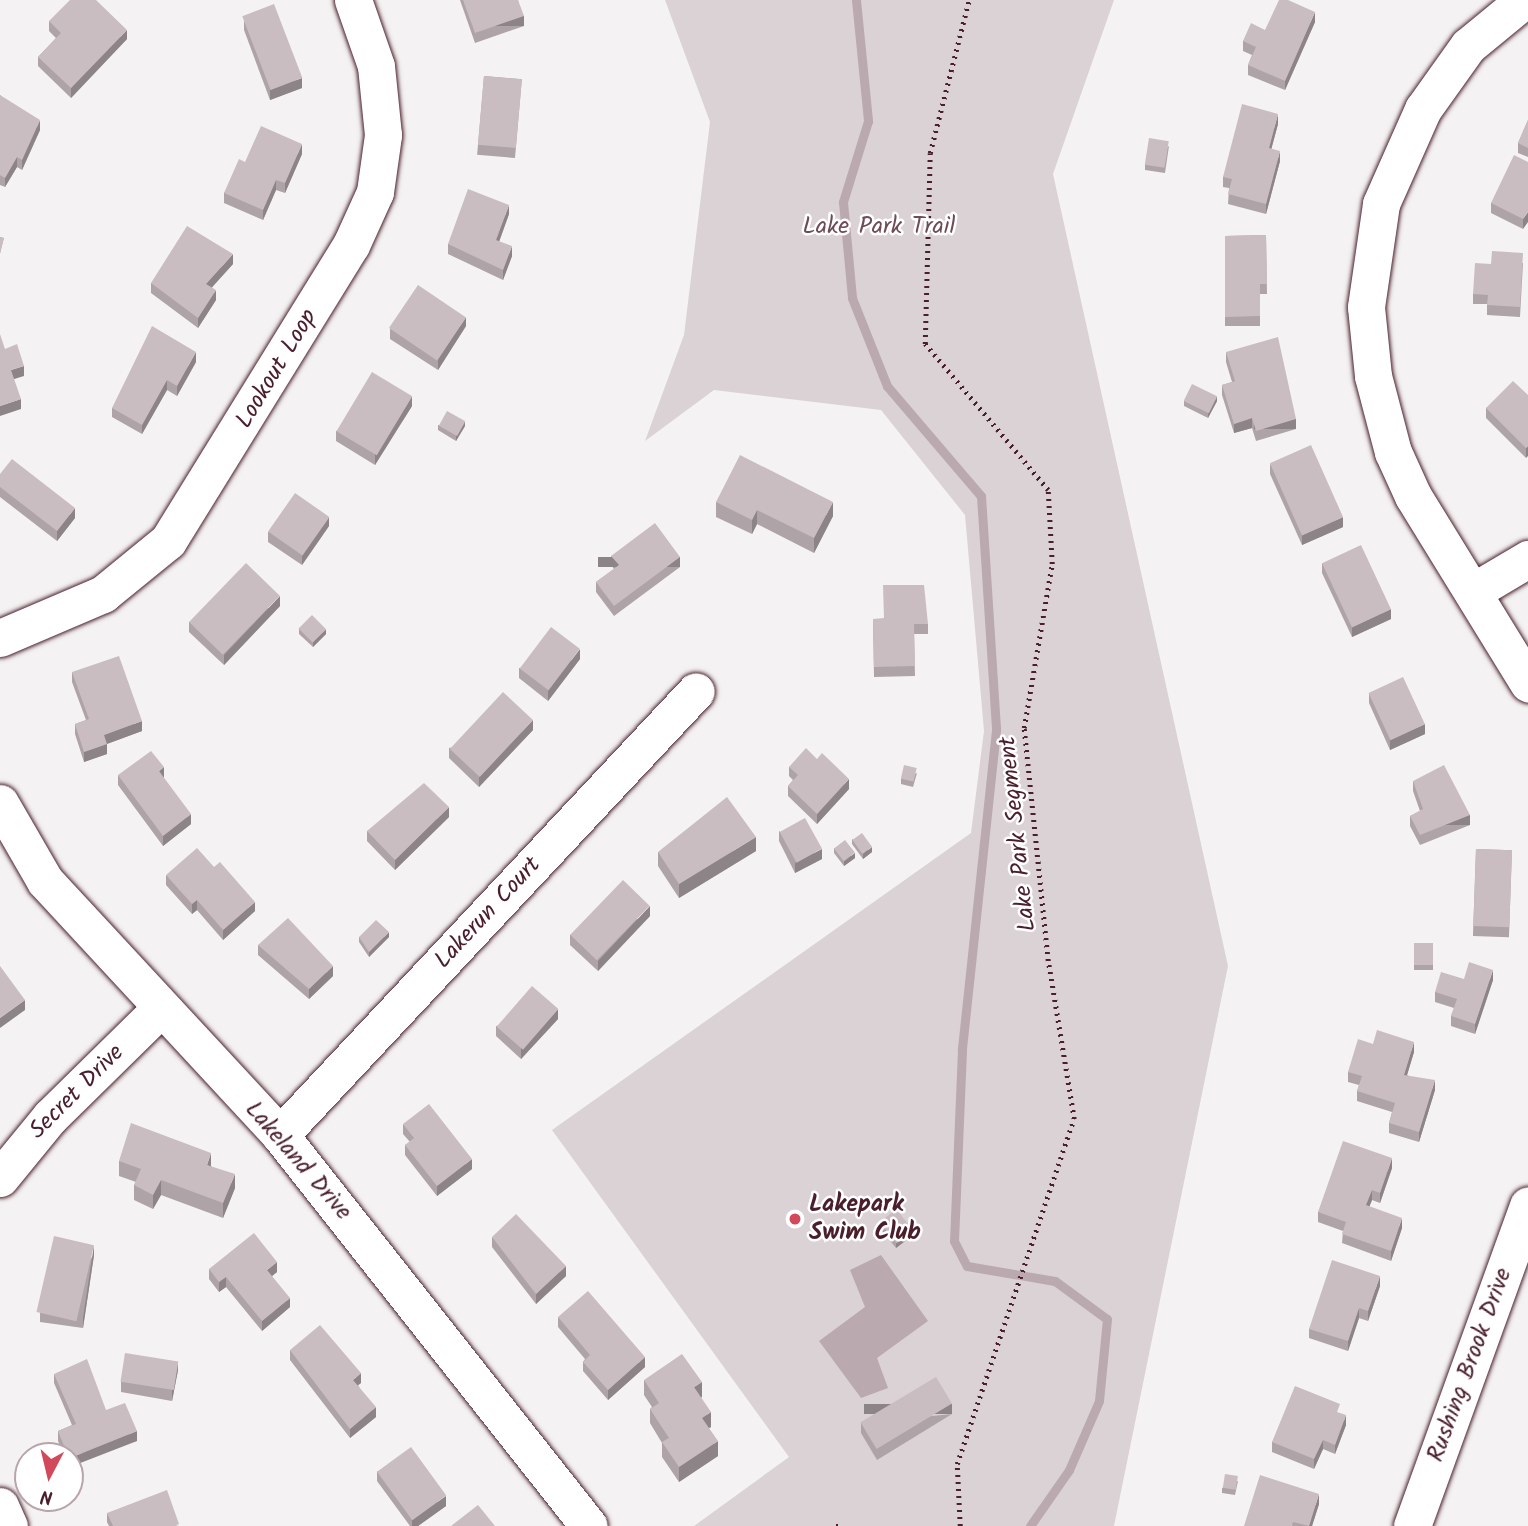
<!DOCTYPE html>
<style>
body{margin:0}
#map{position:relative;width:1528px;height:1526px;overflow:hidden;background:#f4f2f2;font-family:Kalam,sans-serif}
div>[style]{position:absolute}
.green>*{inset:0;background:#dbd2d5}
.water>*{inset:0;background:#baa9ae}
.stream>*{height:9px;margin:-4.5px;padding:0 4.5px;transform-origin:4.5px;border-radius:4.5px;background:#baa9ae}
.path>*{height:4.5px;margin-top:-2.25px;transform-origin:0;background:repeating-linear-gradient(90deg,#4a1f2b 0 2px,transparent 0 7px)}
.roads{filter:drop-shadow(0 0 2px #4a1f2b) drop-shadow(0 0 2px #4a1f2b)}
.minor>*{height:37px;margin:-18.5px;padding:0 18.5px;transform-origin:18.5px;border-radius:18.5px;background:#fff}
.wall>*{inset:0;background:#aea3a6;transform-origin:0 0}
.shaded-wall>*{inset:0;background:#8d8487;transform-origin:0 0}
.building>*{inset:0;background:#cabdc1;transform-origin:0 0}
.dots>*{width:19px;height:19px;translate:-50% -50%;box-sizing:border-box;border:4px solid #fff;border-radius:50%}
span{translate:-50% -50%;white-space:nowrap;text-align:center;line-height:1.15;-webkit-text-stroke:5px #fff;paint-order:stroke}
.park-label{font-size:24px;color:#6e4c56}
.street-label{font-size:24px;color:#4a1f2b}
.poi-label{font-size:24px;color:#4a1f2b;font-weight:700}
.left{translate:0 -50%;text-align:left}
.north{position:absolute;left:14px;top:1442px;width:70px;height:70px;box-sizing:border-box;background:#fff;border:2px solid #b7a5aa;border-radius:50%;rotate:187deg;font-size:19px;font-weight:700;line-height:28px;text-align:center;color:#4a1f2b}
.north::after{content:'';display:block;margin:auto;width:24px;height:32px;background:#d1495b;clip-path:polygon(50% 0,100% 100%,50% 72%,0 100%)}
</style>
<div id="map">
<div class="green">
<div style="clip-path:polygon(665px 0,1114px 0,1053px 174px,1228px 966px,1114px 1526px,694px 1526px,789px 1457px,552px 1130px,971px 833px,984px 731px,965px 515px,881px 410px,714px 390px,645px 441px,684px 335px,710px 122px)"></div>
</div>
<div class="water">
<div style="clip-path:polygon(881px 1255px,928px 1321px,877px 1358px,888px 1388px,861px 1398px,819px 1341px,865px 1307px,850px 1270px)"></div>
</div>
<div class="stream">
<div style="left:856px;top:0;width:122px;rotate:84.3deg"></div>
<div style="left:868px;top:121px;width:85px;rotate:107.2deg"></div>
<div style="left:843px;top:202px;width:96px;rotate:84.6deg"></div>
<div style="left:852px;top:298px;width:95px;rotate:68.3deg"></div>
<div style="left:887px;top:386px;width:145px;rotate:49.5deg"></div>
<div style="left:981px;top:496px;width:234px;rotate:86.3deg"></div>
<div style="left:996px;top:730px;width:322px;rotate:96.1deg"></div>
<div style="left:962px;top:1050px;width:191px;rotate:92.4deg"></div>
<div style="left:954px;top:1241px;width:28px;rotate:63deg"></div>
<div style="left:967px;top:1266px;width:89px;rotate:9.7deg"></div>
<div style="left:1055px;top:1281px;width:64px;rotate:36.2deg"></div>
<div style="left:1107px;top:1319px;width:82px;rotate:95.6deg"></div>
<div style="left:1099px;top:1401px;width:75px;rotate:113.5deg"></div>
<div style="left:1069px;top:1470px;width:68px;rotate:124.9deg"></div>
</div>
<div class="path">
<div style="left:836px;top:1526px;width:2px"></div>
<div style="left:960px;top:1526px;width:62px;rotate:-92.8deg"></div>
<div style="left:957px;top:1464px;width:364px;rotate:-71.3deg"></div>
<div style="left:1074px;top:1119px;width:160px;rotate:-99.3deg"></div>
<div style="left:1048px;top:961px;width:234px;rotate:-95.9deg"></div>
<div style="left:1024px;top:728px;width:166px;rotate:-80.3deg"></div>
<div style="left:1052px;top:564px;width:74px;rotate:-93.1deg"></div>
<div style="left:1048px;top:490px;width:191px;rotate:-130.1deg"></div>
<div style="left:925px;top:344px;width:191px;rotate:-88.5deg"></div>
<div style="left:930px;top:153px;width:158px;rotate:-75.7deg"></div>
</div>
<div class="roads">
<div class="minor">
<div style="left:1524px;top:0;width:72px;rotate:140.6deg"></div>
<div style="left:1468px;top:46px;width:77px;rotate:125.5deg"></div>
<div style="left:1423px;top:109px;width:104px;rotate:113.9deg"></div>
<div style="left:1381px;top:204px;width:104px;rotate:98.3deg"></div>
<div style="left:1366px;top:307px;width:69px;rotate:84.2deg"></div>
<div style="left:1373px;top:376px;width:79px;rotate:75.3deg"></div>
<div style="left:1393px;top:452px;width:48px;rotate:65.6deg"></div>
<div style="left:1413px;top:496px;width:220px;rotate:58.4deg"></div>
<div style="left:1474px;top:591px;width:63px;rotate:-30.7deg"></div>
<div style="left:0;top:638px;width:112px;rotate:-23.1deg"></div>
<div style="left:103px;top:594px;width:84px;rotate:-39.2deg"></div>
<div style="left:168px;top:541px;width:348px;rotate:-58.3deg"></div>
<div style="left:351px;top:245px;width:58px;rotate:-65.6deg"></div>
<div style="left:375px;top:192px;width:58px;rotate:-82deg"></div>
<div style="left:383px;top:135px;width:69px;rotate:-95.8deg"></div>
<div style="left:376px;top:66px;width:70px;rotate:-109.2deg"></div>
<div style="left:0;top:803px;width:90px;rotate:60deg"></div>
<div style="left:45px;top:881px;width:346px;rotate:47.2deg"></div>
<div style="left:280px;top:1135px;width:498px;rotate:51.7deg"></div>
<div style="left:280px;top:1135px;width:608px;rotate:-46.86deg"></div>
<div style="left:0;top:1178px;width:79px;rotate:-50.7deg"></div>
<div style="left:50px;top:1117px;width:153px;rotate:-44.5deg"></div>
<div style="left:0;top:1506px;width:22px;rotate:66deg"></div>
<div style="left:1412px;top:1526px;width:341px;rotate:-70.1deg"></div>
</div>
</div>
<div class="wall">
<div style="clip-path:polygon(460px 0,518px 0,524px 26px,475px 43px)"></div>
<div style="clip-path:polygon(244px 20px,302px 88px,270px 100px,244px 30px)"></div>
<div style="clip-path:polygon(49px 21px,127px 39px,71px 98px,38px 66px,38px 57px,56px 38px,49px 31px)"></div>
<div style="clip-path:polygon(1315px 22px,1285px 90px,1248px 75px,1248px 65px,1252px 55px,1243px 51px,1243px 41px,1265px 30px)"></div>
<div style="left:484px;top:76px;width:38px;height:79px;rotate:5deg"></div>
<div style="clip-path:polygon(0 95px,40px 130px,22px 170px,17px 167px,5px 187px,0 185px)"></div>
<div style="clip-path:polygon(1528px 120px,1528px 157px,1518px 153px,1518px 143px)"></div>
<div style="clip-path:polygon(1278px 124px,1271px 149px,1280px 161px,1266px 214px,1228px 204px,1229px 188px,1223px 187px,1223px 177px)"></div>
<div style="clip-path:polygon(1169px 146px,1165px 173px,1145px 170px,1145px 165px)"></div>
<div style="clip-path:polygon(302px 154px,285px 193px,276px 190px,263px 220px,224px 203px,224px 193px,245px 162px)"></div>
<div style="clip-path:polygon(1528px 162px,1523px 229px,1491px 213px,1491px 203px)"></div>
<div style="clip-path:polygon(509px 214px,499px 242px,512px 256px,503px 280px,448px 254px,448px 244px)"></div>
<div style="clip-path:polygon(1266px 235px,1267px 294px,1260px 294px,1260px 326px,1225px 326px,1225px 236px)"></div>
<div style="left:0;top:237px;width:4px;height:32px;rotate:14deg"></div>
<div style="clip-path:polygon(1523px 263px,1520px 317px,1487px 315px,1487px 304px,1473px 304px,1473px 294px,1491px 264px)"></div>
<div style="clip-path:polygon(233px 264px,212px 287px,216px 300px,198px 328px,151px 293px,151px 283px)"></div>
<div style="clip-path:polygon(466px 326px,438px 370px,390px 339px,390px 329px)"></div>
<div style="clip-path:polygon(1226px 352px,1296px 429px,1256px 441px,1252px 428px,1234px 433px,1222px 395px,1222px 385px,1232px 382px,1226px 362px)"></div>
<div style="clip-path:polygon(196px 362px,177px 396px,167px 390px,142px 434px,112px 417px,112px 408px)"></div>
<div style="clip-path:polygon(1528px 395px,1526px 458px,1486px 418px,1486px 408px)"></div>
<div style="clip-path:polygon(1184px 401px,1217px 401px,1208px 418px,1184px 406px)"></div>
<div style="clip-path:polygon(412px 406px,375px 465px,336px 441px,336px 431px)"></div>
<div style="clip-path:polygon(438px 425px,465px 426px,456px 441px,438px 430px)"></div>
<div style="clip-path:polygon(1270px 464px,1343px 527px,1302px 545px,1270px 474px)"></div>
<div style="clip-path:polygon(0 474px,75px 518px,57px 541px,0 497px)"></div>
<div style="clip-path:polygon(716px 502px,833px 516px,814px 553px,757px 524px,752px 534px,716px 517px)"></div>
<div style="clip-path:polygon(329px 526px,302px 565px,268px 542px,268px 532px)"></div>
<div style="clip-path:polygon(611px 556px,680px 567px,614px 616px,596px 592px,596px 582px,614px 569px,611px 565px)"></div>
<div style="clip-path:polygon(1322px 563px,1391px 619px,1352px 637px,1322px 573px)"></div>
<div style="clip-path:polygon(280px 606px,224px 665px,189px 632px,189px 622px)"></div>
<div style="clip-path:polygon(873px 619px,928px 624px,928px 634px,914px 634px,915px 676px,874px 677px)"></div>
<div style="clip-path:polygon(299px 629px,326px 634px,313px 647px,299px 634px)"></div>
<div style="clip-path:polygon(580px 659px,548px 701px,519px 678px,519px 668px)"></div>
<div style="clip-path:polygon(72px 672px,142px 731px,107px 744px,107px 754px,84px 762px,75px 734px,75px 724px,86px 720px,72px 682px)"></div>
<div style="clip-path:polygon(1369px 693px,1425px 734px,1390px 750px,1369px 703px)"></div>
<div style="clip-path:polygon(533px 730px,479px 787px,449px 758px,449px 748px)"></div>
<div style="clip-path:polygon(817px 759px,849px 789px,817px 824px,788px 796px,788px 786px,793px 780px,789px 776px,789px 767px)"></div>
<div style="clip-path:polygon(917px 773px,913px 787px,901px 784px,901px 779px)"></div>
<div style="clip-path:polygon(118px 775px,164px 777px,163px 778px,191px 824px,163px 846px,118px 785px)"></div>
<div style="clip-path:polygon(1413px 781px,1470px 825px,1420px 845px,1410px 826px,1410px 816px,1420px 811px,1413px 791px)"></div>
<div style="clip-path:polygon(449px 817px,395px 870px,367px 841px,367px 831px)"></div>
<div style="clip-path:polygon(779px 831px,822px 859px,795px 873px,779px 841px)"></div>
<div style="clip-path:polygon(852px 839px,872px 852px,863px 859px,852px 844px)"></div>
<div style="clip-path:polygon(834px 848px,855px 858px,844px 866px,834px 853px)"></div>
<div style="left:1476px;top:849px;width:36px;height:87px;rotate:2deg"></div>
<div style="clip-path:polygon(756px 851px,679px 898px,658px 866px,658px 852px)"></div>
<div style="clip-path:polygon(166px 875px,255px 911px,223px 940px,197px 910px,192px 914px,166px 885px)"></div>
<div style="clip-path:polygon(650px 916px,598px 971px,570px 945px,570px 935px)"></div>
<div style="clip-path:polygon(359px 937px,389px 937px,369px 957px,359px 942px)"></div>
<div style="left:1414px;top:943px;width:19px;height:27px"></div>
<div style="clip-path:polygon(258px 945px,333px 976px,309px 999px,258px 955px)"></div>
<div style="clip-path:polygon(1464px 979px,1493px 980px,1475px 1034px,1451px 1026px,1451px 1016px,1454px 1008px,1435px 1002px,1435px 992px)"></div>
<div style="clip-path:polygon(558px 1019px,521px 1059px,496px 1036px,496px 1026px)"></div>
<div style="clip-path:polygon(1373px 1044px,1414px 1052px,1407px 1075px,1435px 1090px,1419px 1142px,1389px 1133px,1389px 1123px,1392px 1112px,1357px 1101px,1357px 1091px,1359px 1085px,1348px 1082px,1348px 1072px)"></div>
<div style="clip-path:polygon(403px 1124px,472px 1169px,437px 1196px,405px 1155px,405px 1145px,410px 1142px,403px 1134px)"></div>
<div style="clip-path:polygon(119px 1161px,211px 1166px,235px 1188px,223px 1218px,161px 1195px,153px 1209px,134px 1200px,134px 1185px,136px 1182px,119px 1176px)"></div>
<div style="clip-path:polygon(1392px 1168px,1380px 1203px,1372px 1200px,1369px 1207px,1402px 1228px,1391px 1261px,1342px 1243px,1343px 1231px,1318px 1222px,1318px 1212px)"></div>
<div style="clip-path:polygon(879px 1222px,913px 1235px,896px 1248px,879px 1227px)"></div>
<div style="clip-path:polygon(492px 1237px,566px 1276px,536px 1304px,492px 1247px)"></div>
<div style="clip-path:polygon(94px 1255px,83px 1328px,40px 1322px,40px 1313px)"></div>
<div style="clip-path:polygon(209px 1269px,277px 1272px,272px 1276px,290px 1307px,262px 1331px,226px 1287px,219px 1292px,209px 1279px)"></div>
<div style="clip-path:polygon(1380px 1286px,1368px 1321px,1359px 1318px,1348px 1351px,1309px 1338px,1309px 1329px)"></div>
<div style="clip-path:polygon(558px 1317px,645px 1367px,608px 1400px,583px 1371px,583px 1362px,585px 1359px,558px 1327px)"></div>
<div style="clip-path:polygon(290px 1350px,361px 1383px,358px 1385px,376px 1417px,350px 1438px,290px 1360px)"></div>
<div style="clip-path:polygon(178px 1370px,172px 1401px,121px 1392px,121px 1382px)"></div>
<div style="clip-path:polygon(54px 1374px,137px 1441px,70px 1456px,64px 1456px,58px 1441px,58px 1431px,72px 1425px,54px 1383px)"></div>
<div style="clip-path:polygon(644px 1380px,702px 1397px,701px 1397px,711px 1427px,709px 1428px,718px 1456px,679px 1482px,662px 1457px,662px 1443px,650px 1423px,650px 1409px,652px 1407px,644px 1395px)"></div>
<div style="clip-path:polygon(1340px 1413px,1346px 1425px,1335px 1454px,1323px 1449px,1314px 1469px,1272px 1452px,1272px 1442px)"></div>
<div style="clip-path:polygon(952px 1414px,877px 1460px,861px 1433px,861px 1423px)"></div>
<div style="clip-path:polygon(377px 1471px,446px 1506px,418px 1526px,410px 1526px,377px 1481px)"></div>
<div style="clip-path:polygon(1238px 1481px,1235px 1495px,1222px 1493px,1222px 1488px)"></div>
<div style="clip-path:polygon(1319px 1504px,1312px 1526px,1244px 1526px)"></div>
<div style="clip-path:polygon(107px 1513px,179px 1526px,109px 1526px,107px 1522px)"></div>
</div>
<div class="shaded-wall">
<div style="clip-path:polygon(1315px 12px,1315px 22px,1285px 90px,1285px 81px)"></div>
<div style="left:524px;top:16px;width:10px;height:52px;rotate:90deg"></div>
<div style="clip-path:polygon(127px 30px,127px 39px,71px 98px,71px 88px)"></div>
<div style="clip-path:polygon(302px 78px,302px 88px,270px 100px,270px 90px)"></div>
<div style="clip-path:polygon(1278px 114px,1278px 124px,1269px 158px,1269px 148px)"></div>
<div style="clip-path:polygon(40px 120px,40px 130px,22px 170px,22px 160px)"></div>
<div style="clip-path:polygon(302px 144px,302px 154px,285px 193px,285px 183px)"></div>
<div style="clip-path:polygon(1280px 151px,1280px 161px,1266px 214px,1266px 204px)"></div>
<div style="clip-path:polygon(17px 157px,17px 167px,5px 187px,5px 178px)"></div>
<div style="clip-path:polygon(276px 180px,276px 190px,263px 220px,263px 210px)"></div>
<div style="clip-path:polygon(509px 205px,509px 214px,496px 250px,496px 240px)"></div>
<div style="clip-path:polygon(1528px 212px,1528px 222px,1523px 229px,1523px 219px)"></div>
<div style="clip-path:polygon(512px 246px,512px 256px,503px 280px,503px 270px)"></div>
<div style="clip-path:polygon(233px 254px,233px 264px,206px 294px,206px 284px)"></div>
<div style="clip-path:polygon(216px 290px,216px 300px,198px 328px,198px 318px)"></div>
<div style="clip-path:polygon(466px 317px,466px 326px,438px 370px,438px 360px)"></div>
<div style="clip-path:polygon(196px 352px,196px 362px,177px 396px,177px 386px)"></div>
<div style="clip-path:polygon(24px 366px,24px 376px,11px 380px,11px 370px)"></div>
<div style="clip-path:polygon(167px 380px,167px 390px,142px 434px,142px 425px)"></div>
<div style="clip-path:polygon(412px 396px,412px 406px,375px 465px,375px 455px)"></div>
<div style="clip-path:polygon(1217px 396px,1217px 401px,1208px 418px,1208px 413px)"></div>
<div style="clip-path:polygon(21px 399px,21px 409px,0 416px,0 406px)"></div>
<div style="clip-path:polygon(1252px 418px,1252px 428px,1234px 433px,1234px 424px)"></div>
<div style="left:1296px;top:419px;width:10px;height:42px;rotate:90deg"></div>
<div style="clip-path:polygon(465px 421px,465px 426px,456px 441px,456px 436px)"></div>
<div style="clip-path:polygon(1528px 446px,1528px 456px,1526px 458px,1526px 448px)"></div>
<div style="clip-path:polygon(833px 502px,833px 516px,814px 553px,814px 538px)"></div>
<div style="clip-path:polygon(75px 508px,75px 518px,57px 541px,57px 531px)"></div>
<div style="clip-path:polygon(757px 510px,757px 524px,752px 534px,752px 520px)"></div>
<div style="clip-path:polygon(329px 517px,329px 526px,302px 565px,302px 556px)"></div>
<div style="clip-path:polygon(1343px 517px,1343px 527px,1302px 545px,1302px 535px)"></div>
<div style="left:680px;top:557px;width:10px;height:82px;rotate:90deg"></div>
<div style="clip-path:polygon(280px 596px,280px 606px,224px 665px,224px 655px)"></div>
<div style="clip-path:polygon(1391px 609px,1391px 619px,1352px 637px,1352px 627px)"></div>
<div style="clip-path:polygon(326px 629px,326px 634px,313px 647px,313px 642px)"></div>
<div style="clip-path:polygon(580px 649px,580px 659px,548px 701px,548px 691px)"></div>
<div style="clip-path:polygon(533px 720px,533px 730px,479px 787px,479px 777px)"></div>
<div style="clip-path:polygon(142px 721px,142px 731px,104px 745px,104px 735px)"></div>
<div style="clip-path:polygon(1425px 724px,1425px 734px,1390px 750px,1390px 740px)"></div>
<div style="clip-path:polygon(107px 744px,107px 754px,84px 762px,84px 752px)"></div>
<div style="clip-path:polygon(164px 767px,164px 777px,159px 781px,159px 771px)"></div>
<div style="clip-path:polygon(849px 779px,849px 789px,817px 824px,817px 814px)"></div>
<div style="clip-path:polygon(449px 807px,449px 817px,395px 870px,395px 860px)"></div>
<div style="clip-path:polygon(191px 814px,191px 824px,163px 846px,163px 836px)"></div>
<div style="left:1470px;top:815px;width:10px;height:54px;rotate:90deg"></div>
<div style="clip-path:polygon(756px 837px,756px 851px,679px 898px,679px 884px)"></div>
<div style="clip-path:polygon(872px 847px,872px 852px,863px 859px,863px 854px)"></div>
<div style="clip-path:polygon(822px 849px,822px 859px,795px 873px,795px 863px)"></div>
<div style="clip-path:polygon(855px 853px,855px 858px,844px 866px,844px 861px)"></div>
<div style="clip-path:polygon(197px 900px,197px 910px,192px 914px,192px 904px)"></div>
<div style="clip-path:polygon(255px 902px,255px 911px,223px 940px,223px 930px)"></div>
<div style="clip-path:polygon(650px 906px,650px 916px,598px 971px,598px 961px)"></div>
<div style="clip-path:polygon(389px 932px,389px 937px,369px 957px,369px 952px)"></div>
<div style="clip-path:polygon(333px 966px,333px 976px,309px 999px,309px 989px)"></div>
<div style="clip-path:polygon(1493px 970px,1493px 980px,1475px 1034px,1475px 1024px)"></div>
<div style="clip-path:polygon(25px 1000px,25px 1010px,0 1028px,0 1018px)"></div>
<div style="clip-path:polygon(558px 1009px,558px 1019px,521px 1059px,521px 1049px)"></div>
<div style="clip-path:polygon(1414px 1042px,1414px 1052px,1404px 1085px,1404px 1075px)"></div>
<div style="clip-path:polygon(1435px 1080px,1435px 1090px,1419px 1142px,1419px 1132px)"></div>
<div style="clip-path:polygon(211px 1153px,211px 1168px,207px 1165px)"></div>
<div style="clip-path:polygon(1392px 1158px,1392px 1168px,1380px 1203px,1380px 1193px)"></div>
<div style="clip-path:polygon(472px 1159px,472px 1169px,437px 1196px,437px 1186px)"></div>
<div style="clip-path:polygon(235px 1174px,235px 1188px,223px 1218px,223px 1203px)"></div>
<div style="clip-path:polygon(161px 1180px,161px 1195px,153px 1209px,153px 1195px)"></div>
<div style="clip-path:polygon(1372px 1190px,1372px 1200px,1366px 1215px,1366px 1205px)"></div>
<div style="clip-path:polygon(1402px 1218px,1402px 1228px,1391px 1261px,1391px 1251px)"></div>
<div style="clip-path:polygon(913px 1230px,913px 1235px,896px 1248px,896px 1243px)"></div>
<div style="clip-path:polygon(94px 1245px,94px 1255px,83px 1328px,83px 1318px)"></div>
<div style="clip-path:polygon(277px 1262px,277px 1272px,267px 1280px,267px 1270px)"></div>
<div style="clip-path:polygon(566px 1266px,566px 1276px,536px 1304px,536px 1294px)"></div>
<div style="clip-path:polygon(1380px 1276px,1380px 1286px,1368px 1321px,1368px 1311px)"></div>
<div style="clip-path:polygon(226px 1277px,226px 1287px,219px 1292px,219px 1282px)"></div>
<div style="clip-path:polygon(290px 1298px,290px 1307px,262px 1331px,262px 1321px)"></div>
<div style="clip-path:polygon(1359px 1308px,1359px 1318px,1348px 1351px,1348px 1341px)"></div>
<div style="clip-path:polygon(645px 1357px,645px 1367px,608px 1400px,608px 1390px)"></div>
<div style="clip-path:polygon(178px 1361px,178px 1370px,172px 1401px,172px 1391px)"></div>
<div style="clip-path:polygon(361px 1373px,361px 1383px,353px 1389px,353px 1380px)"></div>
<div style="clip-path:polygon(702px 1382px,702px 1397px,694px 1402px,694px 1387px)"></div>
<div style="left:952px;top:1404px;width:10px;height:88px;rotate:90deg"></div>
<div style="clip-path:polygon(376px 1407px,376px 1417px,350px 1438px,350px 1429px)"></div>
<div style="clip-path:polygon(711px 1412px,711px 1427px,702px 1432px,702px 1418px)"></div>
<div style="clip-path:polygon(1346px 1415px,1346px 1425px,1335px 1454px,1335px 1445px)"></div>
<div style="clip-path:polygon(137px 1431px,137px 1441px,70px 1467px,70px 1458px)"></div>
<div style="clip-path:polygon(1323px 1440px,1323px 1449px,1314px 1469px,1314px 1459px)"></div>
<div style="clip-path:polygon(718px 1441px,718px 1456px,679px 1482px,679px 1467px)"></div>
<div style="clip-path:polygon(1319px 1494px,1319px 1504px,1312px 1526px,1309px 1526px)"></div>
<div style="clip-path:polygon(446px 1496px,446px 1506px,418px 1526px,412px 1526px,412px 1520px)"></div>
</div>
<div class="building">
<div style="clip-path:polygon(70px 0,96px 0,127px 30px,71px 88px,38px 57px,61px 33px,49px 21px)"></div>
<div style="clip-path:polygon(463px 0,518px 0,524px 16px,475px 33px)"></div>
<div style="clip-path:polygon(1279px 0,1288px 0,1315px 12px,1285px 81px,1248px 65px,1256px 47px,1243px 41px,1251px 23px,1265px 30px)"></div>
<div style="left:274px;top:4px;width:79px;height:34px;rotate:69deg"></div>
<div style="left:484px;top:76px;width:38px;height:69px;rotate:5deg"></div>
<div style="clip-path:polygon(0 95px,40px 120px,22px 160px,17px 157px,5px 178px,0 175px)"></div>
<div style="clip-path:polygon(1242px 104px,1278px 114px,1269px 148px,1280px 151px,1266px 204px,1228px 194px,1232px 179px,1223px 177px)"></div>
<div style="clip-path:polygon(1528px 120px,1528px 148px,1518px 143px)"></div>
<div style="clip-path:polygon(261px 126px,302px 144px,285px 183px,276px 180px,263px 210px,224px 193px,239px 159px,245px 162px)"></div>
<div style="left:1149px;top:138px;width:20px;height:27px;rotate:9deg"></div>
<div style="clip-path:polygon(1514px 155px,1528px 162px,1528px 212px,1523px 219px,1491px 203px)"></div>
<div style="clip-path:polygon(468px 189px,509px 205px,496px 240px,512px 246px,503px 270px,448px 244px)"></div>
<div style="clip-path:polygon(187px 226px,233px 254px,206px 284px,216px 290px,198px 318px,151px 283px)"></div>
<div style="clip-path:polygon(1266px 235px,1267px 284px,1260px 284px,1260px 316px,1225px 317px,1225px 236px)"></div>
<div style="left:0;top:237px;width:4px;height:22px;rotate:14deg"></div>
<div style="clip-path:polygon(1492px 251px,1523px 253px,1520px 307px,1487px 305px,1488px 295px,1473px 294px,1475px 263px,1491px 264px)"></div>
<div style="left:418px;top:285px;width:58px;height:52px;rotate:34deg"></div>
<div style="clip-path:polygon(152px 326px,196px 352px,177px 386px,167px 380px,142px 425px,112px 408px)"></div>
<div style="clip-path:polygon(0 334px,5px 349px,17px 344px,24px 366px,11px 370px,21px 399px,0 406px)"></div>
<div style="clip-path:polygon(1278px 337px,1296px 419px,1256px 431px,1252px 418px,1234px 424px,1222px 385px,1235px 381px,1226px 352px)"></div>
<div style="left:372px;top:372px;width:47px;height:69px;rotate:31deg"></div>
<div style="clip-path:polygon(1513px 381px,1528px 395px,1528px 446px,1526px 448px,1486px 408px)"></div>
<div style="left:1192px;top:384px;width:28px;height:19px;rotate:26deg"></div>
<div style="left:447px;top:411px;width:21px;height:17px;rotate:29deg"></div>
<div style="left:1311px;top:445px;width:79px;height:45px;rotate:66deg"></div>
<div style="clip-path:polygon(740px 455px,833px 502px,814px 538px,757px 510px,752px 520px,716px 502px)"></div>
<div style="clip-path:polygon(12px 459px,75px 508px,57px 531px,0 487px,0 474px)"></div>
<div style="left:295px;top:493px;width:42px;height:47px;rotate:35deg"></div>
<div style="clip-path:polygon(655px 523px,680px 557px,614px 606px,596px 582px,619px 565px,611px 556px)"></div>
<div style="left:1361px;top:545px;width:71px;height:43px;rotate:65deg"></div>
<div style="left:246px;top:563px;width:47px;height:82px;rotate:44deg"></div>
<div style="clip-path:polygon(883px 585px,924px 585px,928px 624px,914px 624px,915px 666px,874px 667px,873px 619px,884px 618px)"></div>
<div style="left:312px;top:615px;width:20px;height:19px;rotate:45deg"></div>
<div style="left:551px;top:627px;width:36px;height:52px;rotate:37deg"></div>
<div style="clip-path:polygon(119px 656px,142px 721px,104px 735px,107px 744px,84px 752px,75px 724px,89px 719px,72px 672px)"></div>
<div style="left:1403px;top:677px;width:52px;height:38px;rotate:65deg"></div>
<div style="left:503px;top:692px;width:41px;height:78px;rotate:43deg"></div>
<div style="clip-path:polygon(806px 748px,817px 759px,822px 753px,849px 779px,817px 814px,788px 786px,798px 775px,789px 767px)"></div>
<div style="clip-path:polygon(151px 751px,164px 767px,159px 771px,191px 814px,163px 836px,118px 775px)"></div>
<div style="left:904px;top:765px;width:13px;height:14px;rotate:13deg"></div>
<div style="clip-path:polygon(1444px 765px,1470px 815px,1420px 835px,1410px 816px,1423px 809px,1413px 781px)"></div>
<div style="clip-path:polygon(424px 783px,449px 807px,395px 860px,367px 831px)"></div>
<div style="clip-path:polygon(727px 797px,756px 837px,679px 884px,658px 852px)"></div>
<div style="left:805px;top:818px;width:35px;height:29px;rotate:61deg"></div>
<div style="left:862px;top:833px;width:17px;height:12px;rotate:54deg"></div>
<div style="left:845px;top:840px;width:16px;height:14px;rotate:52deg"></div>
<div style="clip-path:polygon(197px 848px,214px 867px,220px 862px,255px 902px,223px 930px,197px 900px,192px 904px,166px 875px)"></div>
<div style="left:1476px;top:849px;width:36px;height:77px;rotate:2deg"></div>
<div style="left:623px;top:880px;width:37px;height:76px;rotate:44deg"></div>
<div style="clip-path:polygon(288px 918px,333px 966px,309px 989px,258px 945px)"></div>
<div style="clip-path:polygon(376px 920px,389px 932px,369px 952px,359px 937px)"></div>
<div style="left:1414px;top:943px;width:19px;height:22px"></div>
<div style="clip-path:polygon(1469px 962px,1493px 970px,1475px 1024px,1451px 1016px,1457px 999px,1435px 992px,1441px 972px,1464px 979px)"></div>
<div style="clip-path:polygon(0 966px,25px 1000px,0 1018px)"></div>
<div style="left:532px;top:986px;width:35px;height:54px;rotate:41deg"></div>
<div style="clip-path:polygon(1377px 1030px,1414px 1042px,1404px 1075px,1435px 1080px,1419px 1132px,1389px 1123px,1395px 1103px,1357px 1091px,1362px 1076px,1348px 1072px,1358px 1039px,1373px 1044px)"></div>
<div style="clip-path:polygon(429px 1104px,472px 1159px,437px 1186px,405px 1145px,414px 1138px,403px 1124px)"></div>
<div style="clip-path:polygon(131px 1123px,211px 1153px,207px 1165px,235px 1174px,223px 1203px,161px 1180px,153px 1195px,134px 1185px,141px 1169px,119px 1161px)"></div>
<div style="clip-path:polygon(1343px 1141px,1392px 1158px,1380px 1193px,1372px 1190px,1366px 1205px,1402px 1218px,1391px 1251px,1342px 1234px,1346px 1222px,1318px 1212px)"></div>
<div style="left:896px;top:1209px;width:27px;height:21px;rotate:51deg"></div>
<div style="clip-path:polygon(516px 1214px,566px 1266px,536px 1294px,492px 1237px)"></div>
<div style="clip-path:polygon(254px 1233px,277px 1262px,267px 1270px,290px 1298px,262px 1321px,226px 1277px,219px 1282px,209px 1269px)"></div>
<div style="left:54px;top:1236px;width:41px;height:78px;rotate:13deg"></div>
<div style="clip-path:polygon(1332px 1260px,1380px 1276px,1368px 1311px,1359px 1308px,1348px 1341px,1309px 1329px)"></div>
<div style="clip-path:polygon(588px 1291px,645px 1357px,608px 1390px,583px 1362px,590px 1355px,558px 1317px)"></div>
<div style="clip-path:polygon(320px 1325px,361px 1373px,353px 1380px,376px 1407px,350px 1429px,290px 1350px)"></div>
<div style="left:125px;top:1353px;width:54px;height:29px;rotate:9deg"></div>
<div style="clip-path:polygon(682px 1354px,702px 1382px,694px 1387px,711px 1412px,702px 1418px,718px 1441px,679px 1467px,662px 1442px,669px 1438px,650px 1409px,659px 1403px,644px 1380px)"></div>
<div style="clip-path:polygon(87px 1359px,106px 1410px,125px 1403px,137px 1431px,70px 1458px,70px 1456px,68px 1456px,58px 1431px,76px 1424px,54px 1374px)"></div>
<div style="left:936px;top:1377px;width:31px;height:88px;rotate:59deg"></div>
<div style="clip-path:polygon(1295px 1386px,1340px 1404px,1337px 1412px,1346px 1415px,1335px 1445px,1323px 1440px,1314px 1459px,1272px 1442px)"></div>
<div style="left:411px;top:1447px;width:60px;height:42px;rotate:54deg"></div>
<div style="left:1225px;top:1474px;width:13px;height:14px;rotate:9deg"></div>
<div style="clip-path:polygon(1260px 1475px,1319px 1494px,1309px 1526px,1293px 1522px,1292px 1526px,1244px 1526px)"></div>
<div style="clip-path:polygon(167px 1490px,179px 1524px,174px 1526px,113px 1526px,107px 1513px)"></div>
<div style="clip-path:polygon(478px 1505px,495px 1526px,451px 1526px)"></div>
</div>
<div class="dots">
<div style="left:795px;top:1219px;background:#d1495b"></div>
</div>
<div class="park-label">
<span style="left:879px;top:227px">Lake Park Trail</span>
</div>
<div class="street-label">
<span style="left:277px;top:369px;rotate:-59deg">Lookout Loop</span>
<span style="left:1018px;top:834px;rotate:-96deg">Lake Park Segment</span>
<span style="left:488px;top:913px;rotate:-47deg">Lakerun Court</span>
<span style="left:77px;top:1092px;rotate:-45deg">Secret Drive</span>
<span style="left:298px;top:1161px;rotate:49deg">Lakeland Drive</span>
<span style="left:1470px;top:1365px;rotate:-70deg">Rushing Brook Drive</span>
</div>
<div class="poi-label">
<span class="left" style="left:809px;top:1219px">Lakepark<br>Swim Club</span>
</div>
<div class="north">N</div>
</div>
